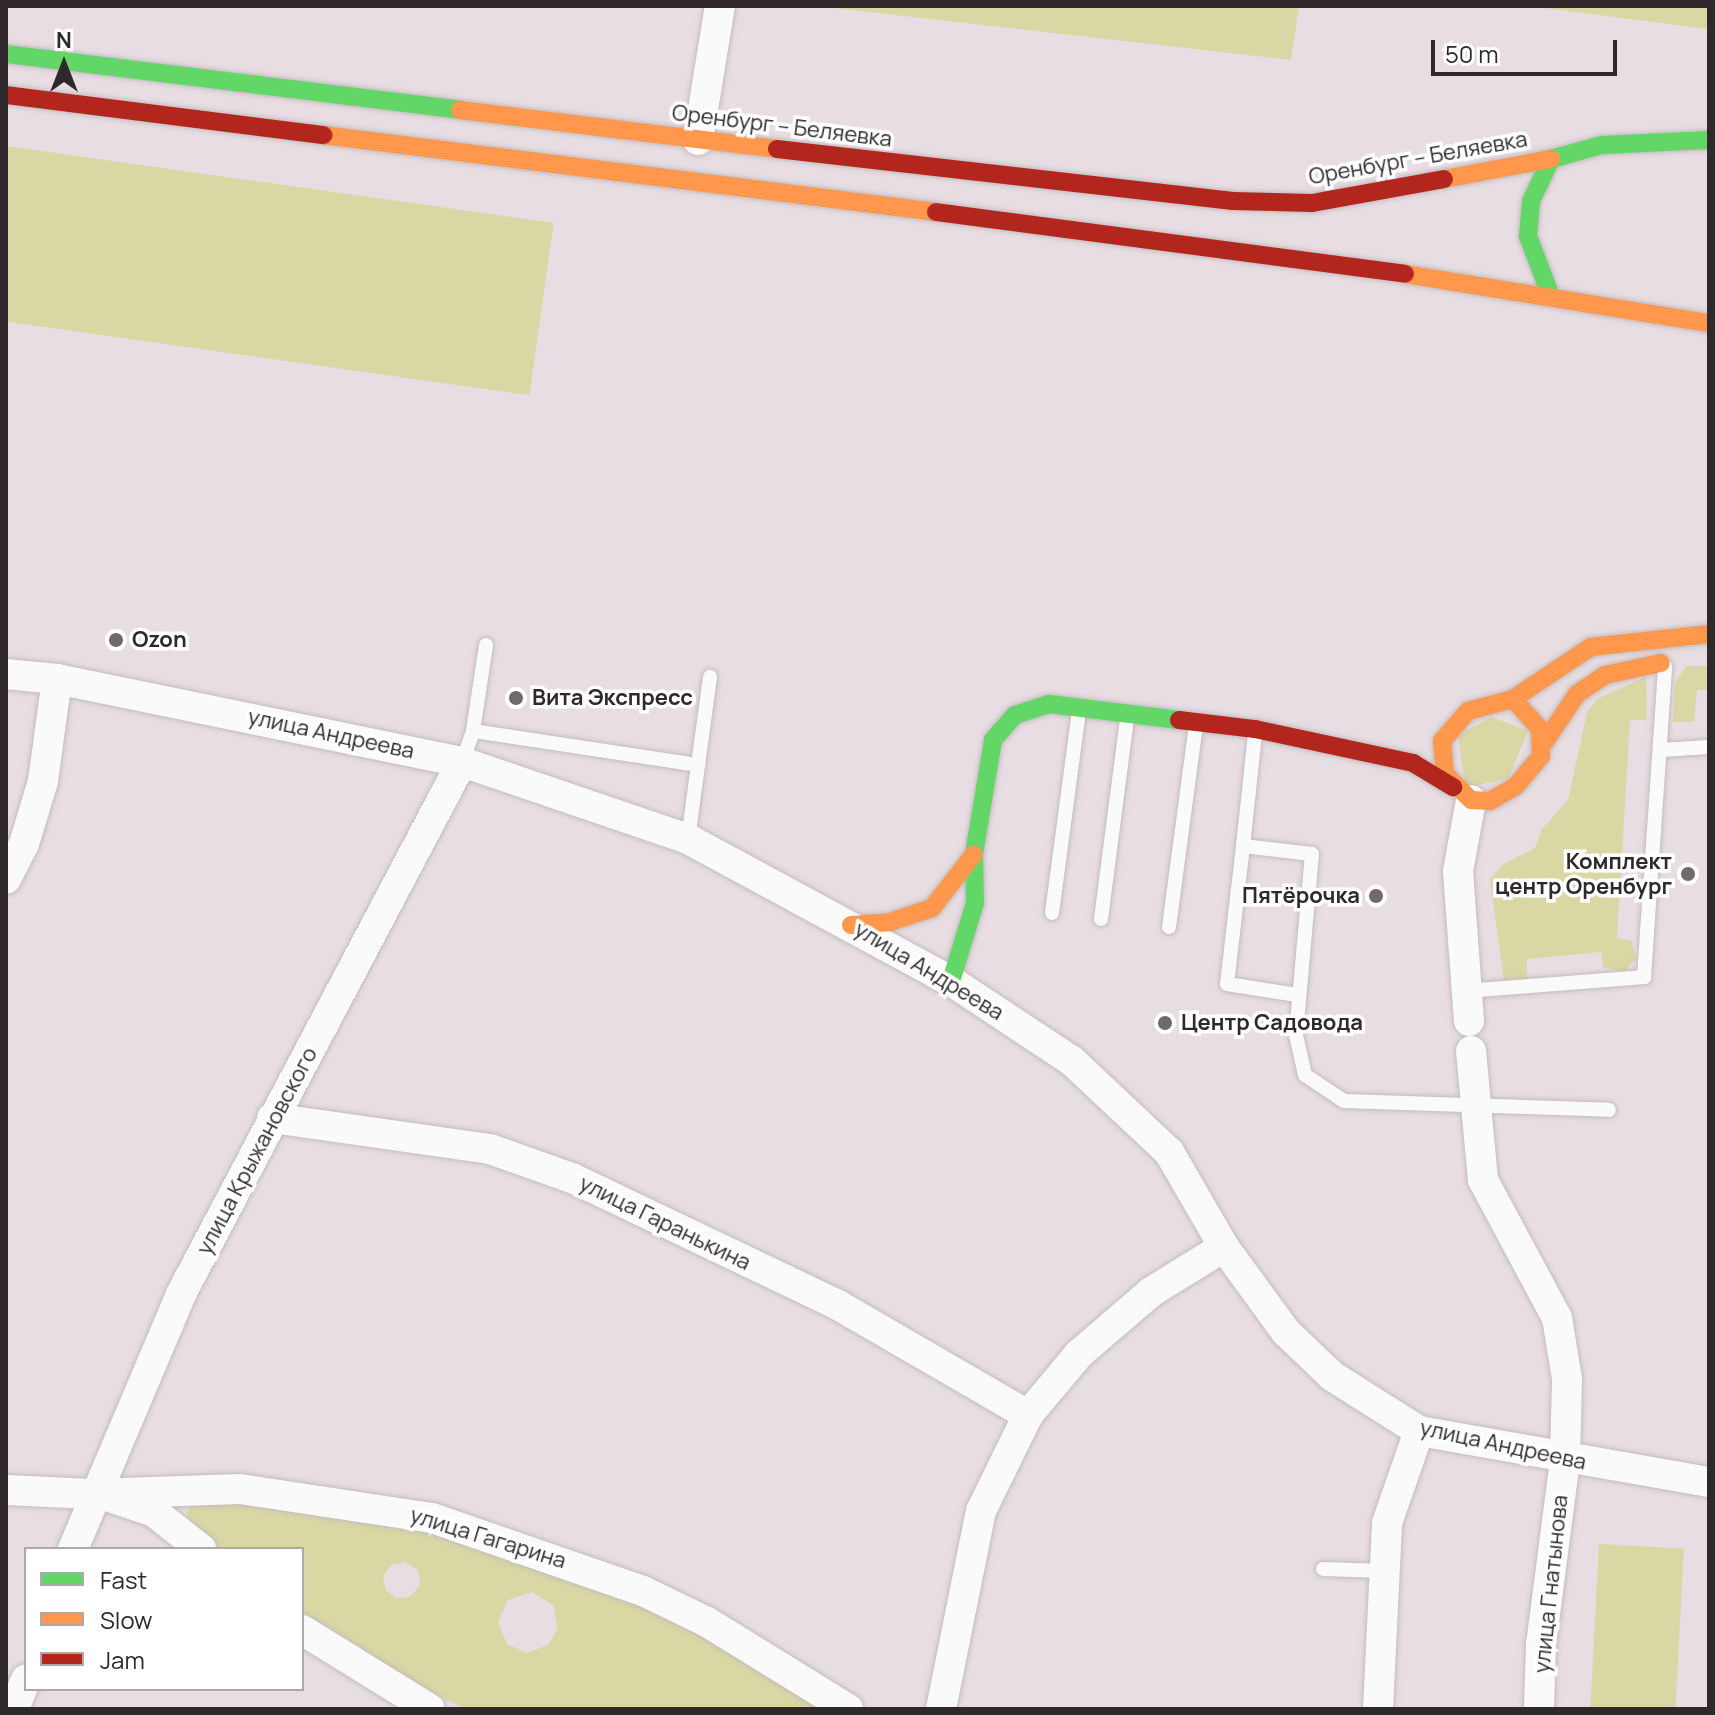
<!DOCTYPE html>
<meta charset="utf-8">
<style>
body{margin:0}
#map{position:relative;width:1715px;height:1715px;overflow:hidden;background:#e7dde2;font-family:Manrope,sans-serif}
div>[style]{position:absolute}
.green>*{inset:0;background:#d9d7a3;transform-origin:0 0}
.roads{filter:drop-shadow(0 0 2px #c3bcbf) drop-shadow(0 0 2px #c3bcbf)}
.lane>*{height:14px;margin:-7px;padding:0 7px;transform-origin:7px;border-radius:7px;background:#fbfafb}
.street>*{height:30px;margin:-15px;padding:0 15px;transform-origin:15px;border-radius:15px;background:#fbfafb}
.fast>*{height:18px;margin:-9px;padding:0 9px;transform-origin:9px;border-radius:9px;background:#63d668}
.slow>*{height:18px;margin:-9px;padding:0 9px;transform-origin:9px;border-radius:9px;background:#ff974d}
.jam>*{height:18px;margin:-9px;padding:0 9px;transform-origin:9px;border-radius:9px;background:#b3261e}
.dots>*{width:22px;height:22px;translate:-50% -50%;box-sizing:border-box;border:4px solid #fff;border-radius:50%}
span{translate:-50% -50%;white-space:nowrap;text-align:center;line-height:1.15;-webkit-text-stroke:7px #fff;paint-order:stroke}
.street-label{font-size:22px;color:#2f292c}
.poi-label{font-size:22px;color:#2f292c;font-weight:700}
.left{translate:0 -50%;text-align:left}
.right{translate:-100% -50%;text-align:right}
.frame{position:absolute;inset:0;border:8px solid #2f292c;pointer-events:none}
.legend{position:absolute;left:24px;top:1547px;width:280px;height:144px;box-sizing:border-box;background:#fff;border:2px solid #aca9ab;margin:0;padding:10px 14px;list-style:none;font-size:24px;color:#2f292c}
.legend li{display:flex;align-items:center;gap:16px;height:40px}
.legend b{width:40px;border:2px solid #aca9ab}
.north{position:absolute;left:24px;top:24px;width:80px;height:80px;-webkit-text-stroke:6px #fff;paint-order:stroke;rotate:0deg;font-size:22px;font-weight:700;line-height:32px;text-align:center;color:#2f292c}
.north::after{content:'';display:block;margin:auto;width:28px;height:36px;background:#2f292c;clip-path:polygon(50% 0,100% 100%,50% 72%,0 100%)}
.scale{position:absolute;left:1431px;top:40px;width:186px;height:36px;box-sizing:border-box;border:4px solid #2f292c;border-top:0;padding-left:10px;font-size:24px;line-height:28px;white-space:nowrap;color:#2f292c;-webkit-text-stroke:6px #fff;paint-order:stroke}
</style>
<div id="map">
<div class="green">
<div style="clip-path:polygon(817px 6px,1299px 6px,1291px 60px)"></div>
<div style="clip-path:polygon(1530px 6px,1709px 6px,1709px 28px,1707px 29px)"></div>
<div style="left:6px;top:146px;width:553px;height:174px;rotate:8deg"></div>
<div style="clip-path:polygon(1686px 666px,1709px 666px,1709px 690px,1697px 690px,1694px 722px,1673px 722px,1675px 683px)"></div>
<div style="clip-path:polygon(1646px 677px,1647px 720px,1630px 720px,1617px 938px,1632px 941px,1636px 959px,1624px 972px,1603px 967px,1601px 952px,1527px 959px,1527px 981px,1504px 981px,1490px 880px,1503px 864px,1535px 848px,1542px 829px,1568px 800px,1587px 712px,1597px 699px)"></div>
<div style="clip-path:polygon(1492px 717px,1528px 731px,1508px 779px,1465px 787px,1458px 735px)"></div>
<div style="clip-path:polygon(evenodd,289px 1502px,429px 1526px,638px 1596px,830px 1709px,467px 1709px,408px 1684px,302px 1615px,302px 1549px,219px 1549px,189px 1522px,187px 1513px,191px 1505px,289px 1502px,405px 1562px,418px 1570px,420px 1585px,410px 1597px,397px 1598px,386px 1591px,383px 1577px,391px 1565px,405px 1562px,289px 1502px,532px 1592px,553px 1605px,558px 1628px,548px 1645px,527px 1653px,507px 1644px,498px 1622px,508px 1600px,532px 1592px)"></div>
<div style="left:1599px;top:1544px;width:85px;height:165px;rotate:3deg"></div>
</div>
<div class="roads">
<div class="lane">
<div style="left:473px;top:731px;width:87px;rotate:-81.4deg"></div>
<div style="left:1255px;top:734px;width:113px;rotate:96.1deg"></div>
<div style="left:1243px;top:846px;width:69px;rotate:6.6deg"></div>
<div style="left:1312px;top:854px;width:182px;rotate:95.1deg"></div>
<div style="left:1296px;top:1035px;width:41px;rotate:77.3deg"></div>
<div style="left:1305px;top:1075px;width:47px;rotate:33.7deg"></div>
<div style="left:1344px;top:1101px;width:265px;rotate:1.9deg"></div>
<div style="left:1661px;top:750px;width:48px;rotate:-3.6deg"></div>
<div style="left:462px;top:762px;width:33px;rotate:-70deg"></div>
<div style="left:473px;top:731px;width:228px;rotate:8.6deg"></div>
<div style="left:698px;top:765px;width:75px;rotate:97.7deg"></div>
<div style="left:698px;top:765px;width:89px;rotate:-82.2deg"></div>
<div style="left:1243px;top:846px;width:139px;rotate:96.6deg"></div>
<div style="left:1227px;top:984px;width:71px;rotate:8.9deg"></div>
<div style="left:1052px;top:913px;width:205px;rotate:-82.4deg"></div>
<div style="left:1101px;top:919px;width:203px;rotate:-82.6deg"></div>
<div style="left:1169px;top:927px;width:205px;rotate:-82.4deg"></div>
<div style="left:1466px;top:991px;width:179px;rotate:-4.5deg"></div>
<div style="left:1644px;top:977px;width:311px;rotate:-86.1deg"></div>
<div style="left:1323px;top:1569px;width:61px;rotate:1.9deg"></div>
</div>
<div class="street">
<div style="left:698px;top:140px;width:136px;rotate:-80.7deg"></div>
<div style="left:6px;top:674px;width:51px;rotate:5.6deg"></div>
<div style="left:57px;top:679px;width:413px;rotate:11.6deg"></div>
<div style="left:462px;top:762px;width:239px;rotate:18.8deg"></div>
<div style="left:688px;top:839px;width:299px;rotate:28.4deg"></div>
<div style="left:951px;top:981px;width:145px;rotate:33.5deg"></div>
<div style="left:1072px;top:1061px;width:133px;rotate:43.2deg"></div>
<div style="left:1169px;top:1152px;width:110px;rotate:59.9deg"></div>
<div style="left:1224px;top:1247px;width:105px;rotate:53.9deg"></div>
<div style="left:1286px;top:1332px;width:64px;rotate:43.7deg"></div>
<div style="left:1332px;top:1376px;width:103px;rotate:32.3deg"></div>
<div style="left:1419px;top:1431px;width:294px;rotate:10deg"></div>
<div style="left:6px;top:879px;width:39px;rotate:-63deg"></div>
<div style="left:24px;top:844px;width:66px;rotate:-73.2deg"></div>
<div style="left:43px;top:781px;width:103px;rotate:-82.2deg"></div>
<div style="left:1469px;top:1021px;width:150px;rotate:-94.2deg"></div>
<div style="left:1458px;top:871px;width:72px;rotate:-79.6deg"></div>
<div style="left:1471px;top:1051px;width:130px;rotate:84.7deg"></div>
<div style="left:1483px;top:1180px;width:157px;rotate:61.8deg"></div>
<div style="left:1557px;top:1318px;width:62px;rotate:80.7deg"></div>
<div style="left:1567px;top:1379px;width:81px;rotate:91.4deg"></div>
<div style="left:1565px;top:1460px;width:187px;rotate:97.4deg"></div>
<div style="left:1541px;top:1645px;width:64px;rotate:91.8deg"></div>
<div style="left:272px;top:1118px;width:220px;rotate:8.1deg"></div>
<div style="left:490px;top:1149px;width:87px;rotate:19.5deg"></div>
<div style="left:572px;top:1178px;width:295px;rotate:25.5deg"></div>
<div style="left:838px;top:1305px;width:220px;rotate:30.1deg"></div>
<div style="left:6px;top:1490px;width:86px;rotate:2.7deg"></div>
<div style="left:92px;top:1494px;width:148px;rotate:-1.9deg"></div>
<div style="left:240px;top:1489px;width:194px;rotate:8.6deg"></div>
<div style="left:432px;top:1518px;width:223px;rotate:19.1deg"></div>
<div style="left:643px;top:1591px;width:71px;rotate:25.8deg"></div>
<div style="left:707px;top:1622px;width:166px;rotate:31.7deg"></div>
<div style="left:110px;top:1497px;width:46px;rotate:18.8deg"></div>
<div style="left:154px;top:1512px;width:60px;rotate:38.2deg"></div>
<div style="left:73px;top:1549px;width:277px;rotate:-67deg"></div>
<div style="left:181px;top:1294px;width:602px;rotate:-62.16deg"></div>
<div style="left:302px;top:1630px;width:150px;rotate:31.7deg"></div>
<div style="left:14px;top:1709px;width:32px;rotate:-68deg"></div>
<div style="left:941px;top:1709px;width:202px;rotate:-78.6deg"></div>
<div style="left:981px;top:1511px;width:107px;rotate:-63.9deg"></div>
<div style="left:1028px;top:1415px;width:80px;rotate:-50.1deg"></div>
<div style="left:1079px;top:1354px;width:95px;rotate:-40.7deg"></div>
<div style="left:1151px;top:1292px;width:86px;rotate:-31.7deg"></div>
<div style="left:1378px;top:1709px;width:186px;rotate:-87.2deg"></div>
<div style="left:1387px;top:1523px;width:97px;rotate:-70.8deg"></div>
</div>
<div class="fast">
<div style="left:6px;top:54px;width:457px;rotate:7deg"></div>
<div style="left:1550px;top:294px;width:62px;rotate:-110.8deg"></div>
<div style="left:1528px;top:236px;width:35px;rotate:-85deg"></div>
<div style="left:1531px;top:201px;width:47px;rotate:-64.5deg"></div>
<div style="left:1551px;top:159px;width:53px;rotate:-15.4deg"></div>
<div style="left:1602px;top:145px;width:107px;rotate:-2.7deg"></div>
<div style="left:951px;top:981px;width:82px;rotate:-72.9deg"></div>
<div style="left:975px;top:903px;width:49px;rotate:-91.2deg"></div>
<div style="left:974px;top:854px;width:116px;rotate:-80.5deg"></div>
<div style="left:993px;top:740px;width:33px;rotate:-49deg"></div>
<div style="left:1015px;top:715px;width:36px;rotate:-18deg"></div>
<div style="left:1049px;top:704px;width:131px;rotate:7deg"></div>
</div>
<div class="slow">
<div style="left:460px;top:110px;width:319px;rotate:7deg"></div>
<div style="left:323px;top:135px;width:618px;rotate:7.16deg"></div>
<div style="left:1444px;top:179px;width:109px;rotate:-10.6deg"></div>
<div style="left:1405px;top:274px;width:308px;rotate:9.2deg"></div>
<div style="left:1513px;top:699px;width:40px;rotate:48deg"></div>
<div style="left:1540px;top:729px;width:27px;rotate:88deg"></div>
<div style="left:1541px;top:756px;width:39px;rotate:130deg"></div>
<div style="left:1516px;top:786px;width:30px;rotate:150deg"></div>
<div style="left:1490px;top:801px;width:19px;rotate:-177deg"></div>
<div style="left:1471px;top:800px;width:37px;rotate:-135deg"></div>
<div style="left:1445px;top:774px;width:33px;rotate:-95deg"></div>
<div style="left:1442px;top:741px;width:40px;rotate:-49deg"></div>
<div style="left:1468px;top:711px;width:47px;rotate:-14.9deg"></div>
<div style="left:1513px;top:699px;width:94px;rotate:-33.7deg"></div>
<div style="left:1591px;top:647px;width:119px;rotate:-6.3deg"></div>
<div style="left:1544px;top:743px;width:59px;rotate:-56deg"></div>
<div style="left:1577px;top:694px;width:34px;rotate:-34deg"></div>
<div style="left:1605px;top:675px;width:57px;rotate:-12.1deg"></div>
<div style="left:851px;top:925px;width:39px;rotate:-4deg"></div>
<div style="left:890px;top:922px;width:44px;rotate:-18.4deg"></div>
<div style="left:932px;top:908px;width:68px;rotate:-52.1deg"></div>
</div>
<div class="jam">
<div style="left:6px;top:95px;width:320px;rotate:7.2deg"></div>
<div style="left:777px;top:149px;width:459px;rotate:6.5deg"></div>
<div style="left:1233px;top:201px;width:79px;rotate:1.5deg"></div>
<div style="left:1312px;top:203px;width:134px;rotate:-10.3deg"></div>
<div style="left:936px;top:212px;width:473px;rotate:7.5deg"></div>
<div style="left:1179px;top:720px;width:77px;rotate:6.8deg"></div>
<div style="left:1255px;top:729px;width:162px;rotate:12.1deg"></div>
<div style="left:1413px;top:763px;width:47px;rotate:31deg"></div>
</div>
</div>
<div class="dots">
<div style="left:116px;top:640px;background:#6f686c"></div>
<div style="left:516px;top:698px;background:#6f686c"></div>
<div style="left:1688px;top:874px;background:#6f686c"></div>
<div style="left:1376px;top:896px;background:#6f686c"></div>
<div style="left:1165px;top:1023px;background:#6f686c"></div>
</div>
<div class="street-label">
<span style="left:782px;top:126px;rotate:7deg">Оренбург – Беляевка</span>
<span style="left:1418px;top:158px;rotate:-10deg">Оренбург – Беляевка</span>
<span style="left:331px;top:734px;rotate:12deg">улица Андреева</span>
<span style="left:929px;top:971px;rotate:31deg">улица Андреева</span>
<span style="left:257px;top:1151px;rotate:-62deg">улица Крыжановского</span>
<span style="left:665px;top:1223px;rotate:26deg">улица Гаранькина</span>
<span style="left:1503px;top:1445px;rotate:12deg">улица Андреева</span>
<span style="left:488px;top:1538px;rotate:17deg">улица Гагарина</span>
<span style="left:1551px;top:1584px;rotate:-84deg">улица Гнатынова</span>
</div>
<div class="poi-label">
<span class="left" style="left:132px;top:640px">Ozon</span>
<span class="left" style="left:532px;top:698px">Вита Экспресс</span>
<span class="right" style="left:1672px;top:874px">Комплект<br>центр Оренбург</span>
<span class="right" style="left:1360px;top:896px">Пятёрочка</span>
<span class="left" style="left:1181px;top:1023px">Центр Садовода</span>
</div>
<div class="frame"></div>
<ul class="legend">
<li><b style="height:10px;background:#63d668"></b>Fast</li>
<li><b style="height:10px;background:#ff974d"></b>Slow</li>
<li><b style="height:10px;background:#b3261e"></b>Jam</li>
</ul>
<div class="north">N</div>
<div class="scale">50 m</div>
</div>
